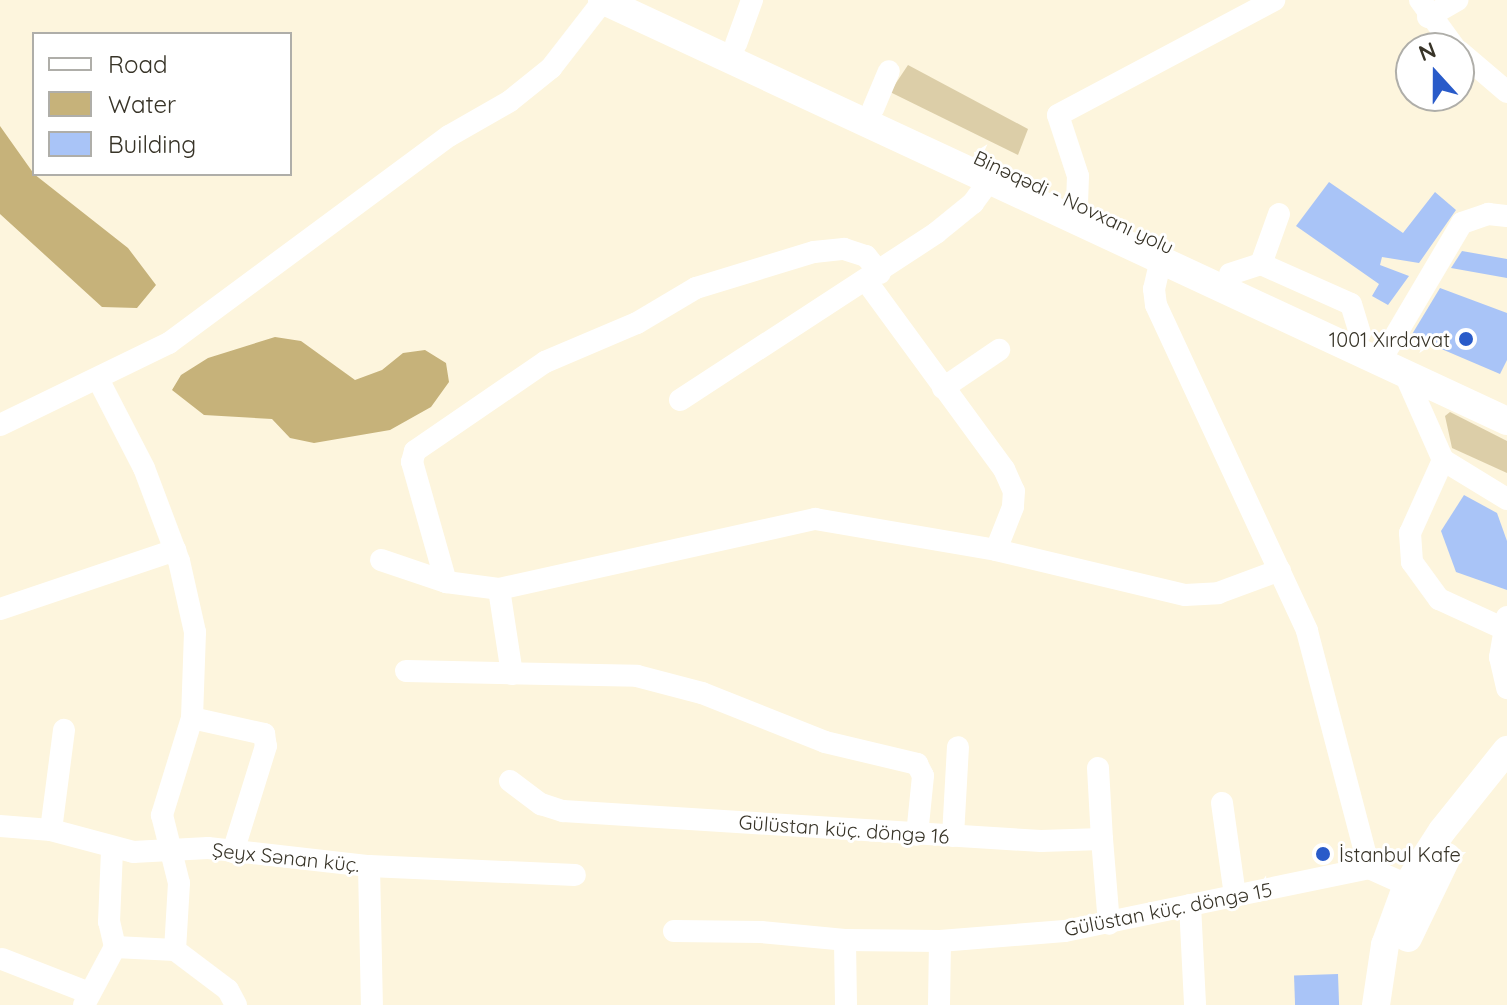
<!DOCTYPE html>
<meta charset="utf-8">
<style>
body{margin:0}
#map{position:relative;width:1507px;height:1005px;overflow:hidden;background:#fdf5dd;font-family:Quicksand,sans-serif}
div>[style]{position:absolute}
.green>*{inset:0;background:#dccea8}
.water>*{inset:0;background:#c6b27a}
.building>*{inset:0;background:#a9c4f7;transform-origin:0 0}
.minor>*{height:22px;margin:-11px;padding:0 11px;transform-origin:11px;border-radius:11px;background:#fff}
.major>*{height:28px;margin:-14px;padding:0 14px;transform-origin:14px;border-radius:14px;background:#fff}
.dots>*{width:22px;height:22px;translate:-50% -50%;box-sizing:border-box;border:4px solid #fff;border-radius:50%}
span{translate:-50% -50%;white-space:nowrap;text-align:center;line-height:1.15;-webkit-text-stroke:6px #fff;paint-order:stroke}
.street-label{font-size:20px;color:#383428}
.poi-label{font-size:20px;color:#383428}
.right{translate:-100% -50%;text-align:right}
.left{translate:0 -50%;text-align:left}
.legend{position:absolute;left:32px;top:32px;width:260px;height:144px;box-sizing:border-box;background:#fff;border:2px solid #afaea9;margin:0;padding:10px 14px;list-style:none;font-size:24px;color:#383428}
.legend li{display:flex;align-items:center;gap:16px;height:40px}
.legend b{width:40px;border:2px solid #afaea9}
.north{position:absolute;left:1395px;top:32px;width:80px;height:80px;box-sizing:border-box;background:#fff;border:2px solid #afaea9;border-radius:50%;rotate:339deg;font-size:22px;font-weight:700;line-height:32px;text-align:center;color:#383428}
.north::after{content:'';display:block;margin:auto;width:28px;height:36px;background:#295bc9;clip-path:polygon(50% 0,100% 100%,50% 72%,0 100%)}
</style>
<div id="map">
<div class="green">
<div style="clip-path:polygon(908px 65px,1028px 129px,1018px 155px,890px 92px)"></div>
<div style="clip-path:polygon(1450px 412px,1507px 441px,1507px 473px,1452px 448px,1445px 416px)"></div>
</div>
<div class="water">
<div style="clip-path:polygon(0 126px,34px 174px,128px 248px,156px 285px,137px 308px,102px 307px,0 214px)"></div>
<div style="clip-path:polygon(275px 337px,301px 341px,355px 380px,382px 370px,403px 353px,425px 350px,446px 363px,449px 382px,431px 407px,390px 430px,314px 443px,290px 438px,272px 419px,204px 415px,172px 390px,181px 375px,208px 358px)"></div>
</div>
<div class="building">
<div style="clip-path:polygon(1329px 182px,1403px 233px,1435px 192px,1456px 210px,1419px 263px,1382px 257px,1380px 265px,1409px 276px,1388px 305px,1372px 296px,1379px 284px,1296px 226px)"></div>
<div style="clip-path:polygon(1462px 251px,1507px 259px,1507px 278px,1451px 268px)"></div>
<div style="clip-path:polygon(1440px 288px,1507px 313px,1507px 360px,1500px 374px,1411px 336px)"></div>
<div style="clip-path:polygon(1464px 495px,1497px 513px,1507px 541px,1507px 590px,1456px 572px,1441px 531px)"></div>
<div style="left:1338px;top:974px;width:31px;height:44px;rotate:88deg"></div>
</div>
<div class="minor">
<div style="left:1420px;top:0;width:59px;rotate:53.9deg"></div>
<div style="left:1428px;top:17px;width:34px;rotate:-30deg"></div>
<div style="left:736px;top:44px;width:47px;rotate:-70deg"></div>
<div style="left:1459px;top:51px;width:63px;rotate:40.5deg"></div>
<div style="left:873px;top:109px;width:41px;rotate:-67.2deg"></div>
<div style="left:1077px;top:204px;width:28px;rotate:-88deg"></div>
<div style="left:1078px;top:176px;width:64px;rotate:-108.2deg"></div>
<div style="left:1058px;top:115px;width:245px;rotate:-28deg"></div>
<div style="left:1161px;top:259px;width:31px;rotate:103deg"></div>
<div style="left:1154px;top:289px;width:16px;rotate:83deg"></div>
<div style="left:1156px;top:305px;width:359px;rotate:65.1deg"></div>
<div style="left:1307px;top:631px;width:245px;rotate:75.3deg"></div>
<div style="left:1261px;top:264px;width:53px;rotate:-70.2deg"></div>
<div style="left:1230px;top:274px;width:33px;rotate:-18deg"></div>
<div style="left:1261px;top:264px;width:98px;rotate:24deg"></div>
<div style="left:1351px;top:304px;width:31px;rotate:73deg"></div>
<div style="left:867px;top:282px;width:232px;rotate:53.8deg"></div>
<div style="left:1004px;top:469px;width:24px;rotate:66deg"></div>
<div style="left:1014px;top:491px;width:16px;rotate:94deg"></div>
<div style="left:1013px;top:507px;width:46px;rotate:111.6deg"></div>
<div style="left:1388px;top:348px;width:145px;rotate:-59.4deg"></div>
<div style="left:1462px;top:223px;width:28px;rotate:-19deg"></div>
<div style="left:1488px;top:214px;width:19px;rotate:6deg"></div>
<div style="left:1404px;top:372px;width:96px;rotate:66.1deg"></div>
<div style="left:1443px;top:460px;width:75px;rotate:31.4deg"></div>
<div style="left:98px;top:379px;width:100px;rotate:62.7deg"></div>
<div style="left:144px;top:468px;width:99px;rotate:69.4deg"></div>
<div style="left:179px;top:561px;width:73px;rotate:77.3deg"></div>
<div style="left:195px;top:632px;width:86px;rotate:92deg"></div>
<div style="left:192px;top:718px;width:102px;rotate:107.2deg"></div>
<div style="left:162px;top:815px;width:70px;rotate:76deg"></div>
<div style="left:179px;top:883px;width:67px;rotate:93.4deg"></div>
<div style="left:175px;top:950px;width:66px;rotate:37deg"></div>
<div style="left:228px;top:990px;width:17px;rotate:62deg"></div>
<div style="left:943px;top:388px;width:68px;rotate:-34.2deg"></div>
<div style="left:680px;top:400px;width:306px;rotate:-33.1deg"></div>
<div style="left:936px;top:233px;width:48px;rotate:-39deg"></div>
<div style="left:973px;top:203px;width:29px;rotate:-54deg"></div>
<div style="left:0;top:425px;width:188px;rotate:-25.9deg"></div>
<div style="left:169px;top:343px;width:348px;rotate:-36.5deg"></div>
<div style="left:449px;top:136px;width:70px;rotate:-29.8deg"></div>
<div style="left:510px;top:101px;width:53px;rotate:-38.8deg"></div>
<div style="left:551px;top:68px;width:85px;rotate:-52.2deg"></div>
<div style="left:1443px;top:460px;width:80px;rotate:114.3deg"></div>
<div style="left:1410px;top:533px;width:29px;rotate:86deg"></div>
<div style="left:1412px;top:562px;width:46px;rotate:53.9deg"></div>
<div style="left:1439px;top:599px;width:69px;rotate:24.7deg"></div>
<div style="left:381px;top:560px;width:69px;rotate:18.7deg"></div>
<div style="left:446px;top:582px;width:53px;rotate:7.5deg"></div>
<div style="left:499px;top:589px;width:324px;rotate:-12.5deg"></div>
<div style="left:815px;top:519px;width:184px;rotate:9.7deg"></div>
<div style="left:996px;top:550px;width:194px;rotate:13.4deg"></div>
<div style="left:1185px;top:595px;width:33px;rotate:-3deg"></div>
<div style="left:1218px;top:593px;width:66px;rotate:-20.4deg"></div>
<div style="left:446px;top:582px;width:125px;rotate:-105.8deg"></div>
<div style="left:412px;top:462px;width:11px;rotate:-75deg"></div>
<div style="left:415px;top:451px;width:158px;rotate:-34.4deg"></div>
<div style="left:545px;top:362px;width:100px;rotate:-23deg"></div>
<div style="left:637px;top:323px;width:69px;rotate:-30.7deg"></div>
<div style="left:696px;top:288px;width:123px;rotate:-17deg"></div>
<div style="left:814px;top:252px;width:30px;rotate:-6deg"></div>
<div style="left:844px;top:249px;width:23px;rotate:18deg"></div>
<div style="left:866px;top:256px;width:22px;rotate:51deg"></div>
<div style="left:499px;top:589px;width:86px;rotate:81.3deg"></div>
<div style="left:0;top:609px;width:185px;rotate:-18.6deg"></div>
<div style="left:1507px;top:617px;width:41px;rotate:99.9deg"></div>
<div style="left:1500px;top:657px;width:32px;rotate:77deg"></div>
<div style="left:406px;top:671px;width:231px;rotate:1.2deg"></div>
<div style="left:637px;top:676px;width:67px;rotate:14.7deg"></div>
<div style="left:702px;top:693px;width:132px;rotate:21.7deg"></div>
<div style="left:825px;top:742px;width:95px;rotate:13.4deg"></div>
<div style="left:917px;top:764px;width:13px;rotate:63deg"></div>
<div style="left:923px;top:776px;width:59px;rotate:95.8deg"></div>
<div style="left:192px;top:718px;width:74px;rotate:12.5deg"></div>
<div style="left:264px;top:734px;width:12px;rotate:81deg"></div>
<div style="left:266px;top:746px;width:111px;rotate:107.3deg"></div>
<div style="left:1098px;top:768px;width:71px;rotate:86.8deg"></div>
<div style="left:510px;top:781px;width:39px;rotate:37deg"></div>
<div style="left:541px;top:804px;width:23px;rotate:18deg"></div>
<div style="left:563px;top:811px;width:479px;rotate:3.6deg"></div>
<div style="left:1041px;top:841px;width:61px;rotate:-1.9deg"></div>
<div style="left:1102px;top:839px;width:85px;rotate:85.3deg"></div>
<div style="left:1222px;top:803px;width:94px;rotate:82deg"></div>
<div style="left:0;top:826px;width:51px;rotate:4.5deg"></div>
<div style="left:51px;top:830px;width:85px;rotate:15deg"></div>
<div style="left:133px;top:852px;width:75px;rotate:-3.1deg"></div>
<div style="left:208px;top:848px;width:162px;rotate:6.4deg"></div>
<div style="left:369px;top:866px;width:206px;rotate:2.5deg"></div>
<div style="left:51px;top:830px;width:101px;rotate:-82.6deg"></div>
<div style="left:953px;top:836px;width:89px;rotate:-86.8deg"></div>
<div style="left:369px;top:866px;width:139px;rotate:88.8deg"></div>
<div style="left:1190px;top:905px;width:100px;rotate:87.1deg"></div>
<div style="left:674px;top:931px;width:87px;rotate:0.7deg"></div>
<div style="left:761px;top:932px;width:84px;rotate:5.4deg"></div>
<div style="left:115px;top:947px;width:60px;rotate:2.9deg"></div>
<div style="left:2px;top:959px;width:93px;rotate:21.3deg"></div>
<div style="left:84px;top:1005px;width:66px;rotate:-61.9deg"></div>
<div style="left:115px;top:947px;width:26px;rotate:-103deg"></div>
<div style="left:109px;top:922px;width:72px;rotate:-87.6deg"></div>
<div style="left:846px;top:1005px;width:65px;rotate:-90.9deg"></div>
<div style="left:845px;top:940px;width:95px;rotate:0.6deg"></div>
<div style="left:940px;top:941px;width:125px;rotate:-4.6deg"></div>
<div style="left:1065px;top:931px;width:310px;rotate:-11.7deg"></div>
<div style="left:1369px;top:868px;width:42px;rotate:24.1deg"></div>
<div style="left:939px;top:1005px;width:64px;rotate:-89.1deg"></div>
</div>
<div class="major">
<div style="left:602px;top:0;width:998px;rotate:24.95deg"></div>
<div style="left:1408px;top:938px;width:90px;rotate:-64.3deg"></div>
<div style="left:1376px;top:1005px;width:61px;rotate:-81.5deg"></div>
<div style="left:1385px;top:945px;width:64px;rotate:-69.9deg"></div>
<div style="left:1407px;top:885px;width:64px;rotate:-57.1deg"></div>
<div style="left:1442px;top:831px;width:104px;rotate:-51.3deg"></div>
</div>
<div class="dots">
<div style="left:1466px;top:339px;background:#295bc9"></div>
<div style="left:1323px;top:854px;background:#295bc9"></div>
</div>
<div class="street-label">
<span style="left:1074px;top:202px;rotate:25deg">Binəqədi - Novxanı yolu</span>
<span style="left:844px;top:829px;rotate:4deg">Gülüstan küç. döngə 16</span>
<span style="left:286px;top:857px;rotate:6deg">Şeyx Sənan küç.</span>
<span style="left:1168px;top:909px;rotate:-11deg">Gülüstan küç. döngə 15</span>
</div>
<div class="poi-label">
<span class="right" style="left:1450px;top:339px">1001 Xırdavat</span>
<span class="left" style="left:1339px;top:854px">İstanbul Kafe</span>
</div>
<ul class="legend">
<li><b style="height:10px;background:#fff"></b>Road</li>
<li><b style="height:22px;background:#c6b27a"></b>Water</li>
<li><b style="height:22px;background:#a9c4f7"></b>Building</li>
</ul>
<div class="north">N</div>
</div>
